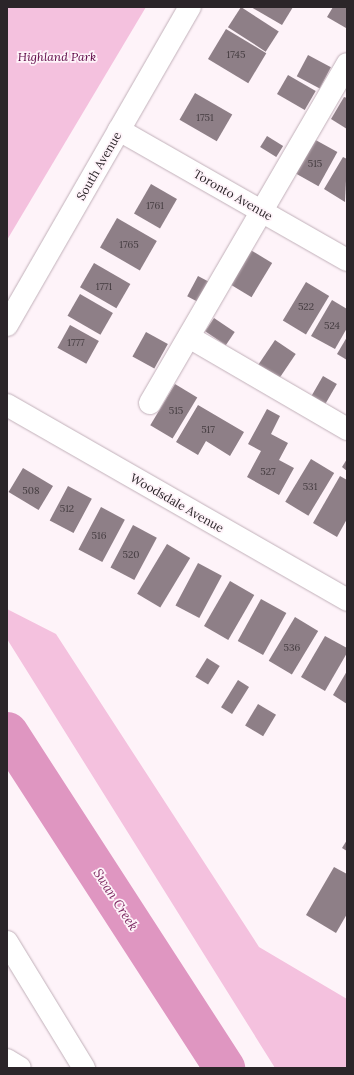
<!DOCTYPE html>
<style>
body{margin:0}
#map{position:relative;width:354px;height:1075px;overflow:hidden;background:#fef3f9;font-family:Lora,serif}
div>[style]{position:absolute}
.green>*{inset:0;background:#f4c1de}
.river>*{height:41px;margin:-20.5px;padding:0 20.5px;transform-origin:20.5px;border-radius:20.5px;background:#df96c1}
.building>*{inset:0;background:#8e7f87;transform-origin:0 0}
.roads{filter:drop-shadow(0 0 1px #c1b0b9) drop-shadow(0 0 1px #c1b0b9)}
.minor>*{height:22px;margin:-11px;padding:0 11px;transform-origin:11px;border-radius:11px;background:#fff}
span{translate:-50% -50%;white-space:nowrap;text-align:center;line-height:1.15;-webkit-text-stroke:3.5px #fef3f9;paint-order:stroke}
.number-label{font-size:10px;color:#443c40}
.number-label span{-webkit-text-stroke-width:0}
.park-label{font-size:12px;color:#5a0242;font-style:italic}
.street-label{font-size:12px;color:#2b2529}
.water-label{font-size:13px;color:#7e2a62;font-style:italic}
.frame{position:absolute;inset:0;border:8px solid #2b2529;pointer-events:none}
</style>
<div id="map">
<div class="green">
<div style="clip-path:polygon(7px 7px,146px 7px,7px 240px)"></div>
<div style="clip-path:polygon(7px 609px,56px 634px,259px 947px,347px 999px,347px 1068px,275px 1068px,7px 639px)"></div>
</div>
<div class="river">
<div style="left:7px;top:732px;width:400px;rotate:57.1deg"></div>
</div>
<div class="building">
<div style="left:241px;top:7px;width:45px;height:24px;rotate:33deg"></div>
<div style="clip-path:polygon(251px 7px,293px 7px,282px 25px)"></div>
<div style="clip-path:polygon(333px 7px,347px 7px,346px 28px,327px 17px)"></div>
<div style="left:226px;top:29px;width:47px;height:35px;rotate:31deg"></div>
<div style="left:308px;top:55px;width:26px;height:24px;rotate:28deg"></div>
<div style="left:288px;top:75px;width:32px;height:22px;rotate:30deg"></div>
<div style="left:195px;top:93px;width:43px;height:31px;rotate:30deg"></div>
<div style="clip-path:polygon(344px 97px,347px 98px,347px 129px,331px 119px)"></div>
<div style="left:267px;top:136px;width:19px;height:13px;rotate:32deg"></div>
<div style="left:312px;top:138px;width:29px;height:39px;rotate:29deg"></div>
<div style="clip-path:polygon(343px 157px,347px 159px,345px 202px,324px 189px)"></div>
<div style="left:151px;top:184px;width:30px;height:34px;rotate:30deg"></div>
<div style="left:117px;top:218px;width:46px;height:34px;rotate:30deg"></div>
<div style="left:249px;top:249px;width:27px;height:40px;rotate:31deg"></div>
<div style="left:94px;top:263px;width:42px;height:28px;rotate:30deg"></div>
<div style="left:198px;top:276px;width:15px;height:23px;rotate:28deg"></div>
<div style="left:306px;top:282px;width:27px;height:45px;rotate:31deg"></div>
<div style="left:80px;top:294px;width:38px;height:25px;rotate:30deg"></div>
<div style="clip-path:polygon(332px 300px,347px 309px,347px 328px,335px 349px,311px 336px)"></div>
<div style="left:214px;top:318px;width:25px;height:16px;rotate:34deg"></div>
<div style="left:70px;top:325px;width:33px;height:26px;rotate:29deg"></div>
<div style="left:146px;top:332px;width:25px;height:28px;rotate:29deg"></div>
<div style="clip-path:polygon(347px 337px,347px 360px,337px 354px)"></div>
<div style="left:275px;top:340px;width:25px;height:32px;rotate:34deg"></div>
<div style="left:323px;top:376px;width:16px;height:24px;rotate:30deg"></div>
<div style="left:175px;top:384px;width:26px;height:48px;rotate:31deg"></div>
<div style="clip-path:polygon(198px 405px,244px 432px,230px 456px,206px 441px,198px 455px,176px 442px)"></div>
<div style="clip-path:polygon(267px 409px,280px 416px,271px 434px,288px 443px,279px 460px,294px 468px,279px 495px,247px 477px,261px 451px,248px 444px)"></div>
<div style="left:311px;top:459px;width:27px;height:50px;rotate:31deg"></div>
<div style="clip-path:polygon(347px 459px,347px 471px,342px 467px)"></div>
<div style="left:23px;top:468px;width:35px;height:28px;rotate:31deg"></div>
<div style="clip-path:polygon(340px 476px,347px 480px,347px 519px,337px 537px,313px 523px)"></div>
<div style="left:68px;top:486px;width:27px;height:39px;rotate:28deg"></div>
<div style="left:101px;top:507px;width:27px;height:48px;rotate:28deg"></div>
<div style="left:133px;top:525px;width:27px;height:48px;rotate:28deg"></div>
<div style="left:167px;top:544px;width:27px;height:58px;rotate:31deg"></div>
<div style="left:198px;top:563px;width:27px;height:48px;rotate:28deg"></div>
<div style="left:230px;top:581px;width:28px;height:52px;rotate:30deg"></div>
<div style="left:261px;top:599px;width:29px;height:48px;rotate:29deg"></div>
<div style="left:295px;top:617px;width:27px;height:51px;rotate:31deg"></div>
<div style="clip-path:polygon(325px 636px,347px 648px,347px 653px,325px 691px,301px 677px)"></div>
<div style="left:207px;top:658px;width:15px;height:22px;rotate:32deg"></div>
<div style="clip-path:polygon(347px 671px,347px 704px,333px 695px)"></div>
<div style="left:238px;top:680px;width:13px;height:32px;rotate:32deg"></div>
<div style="left:258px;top:704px;width:21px;height:25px;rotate:31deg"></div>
<div style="clip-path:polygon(347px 840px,347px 851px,342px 848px)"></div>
<div style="clip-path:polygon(334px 867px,347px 874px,347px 914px,336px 933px,306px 915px)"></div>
</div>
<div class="roads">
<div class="minor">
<div style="left:119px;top:130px;width:262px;rotate:29.7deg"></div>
<div style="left:7px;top:325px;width:367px;rotate:-60.1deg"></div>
<div style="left:189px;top:337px;width:183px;rotate:30.2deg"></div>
<div style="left:150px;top:403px;width:392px;rotate:-59.8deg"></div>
<div style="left:7px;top:405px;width:392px;rotate:29.8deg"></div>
<div style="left:7px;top:942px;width:148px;rotate:58.6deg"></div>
<div style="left:7px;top:1060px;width:15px;rotate:32deg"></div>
</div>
</div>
<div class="number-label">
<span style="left:236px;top:55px">1745</span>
<span style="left:205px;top:118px">1751</span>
<span style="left:315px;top:164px">515</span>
<span style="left:155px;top:206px">1761</span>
<span style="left:129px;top:245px">1765</span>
<span style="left:104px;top:287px">1771</span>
<span style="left:306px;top:307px">522</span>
<span style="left:332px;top:326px">524</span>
<span style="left:76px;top:343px">1777</span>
<span style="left:176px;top:411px">515</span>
<span style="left:208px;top:430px">517</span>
<span style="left:268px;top:472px">527</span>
<span style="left:310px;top:487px">531</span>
<span style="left:31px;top:491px">508</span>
<span style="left:67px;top:509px">512</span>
<span style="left:99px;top:536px">516</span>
<span style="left:131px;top:555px">520</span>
<span style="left:292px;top:648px">536</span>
</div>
<div class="park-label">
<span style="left:57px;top:57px">Highland Park</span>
</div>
<div class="street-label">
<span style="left:99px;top:166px;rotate:-60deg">South Avenue</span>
<span style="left:233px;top:195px;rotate:30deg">Toronto Avenue</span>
<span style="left:177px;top:503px;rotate:30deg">Woodsdale Avenue</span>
</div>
<div class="water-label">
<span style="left:115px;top:900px;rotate:57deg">Swan Creek</span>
</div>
<div class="frame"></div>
</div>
